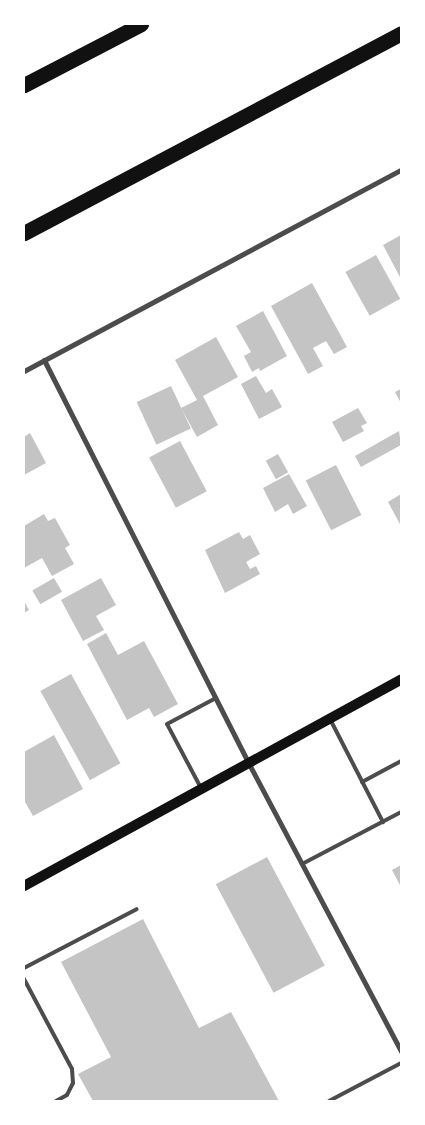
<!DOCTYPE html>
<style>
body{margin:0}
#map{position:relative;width:425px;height:1125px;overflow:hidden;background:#fff;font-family:"Golos Text",sans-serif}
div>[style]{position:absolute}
.building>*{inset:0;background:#c4c4c4;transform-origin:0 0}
.service>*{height:4px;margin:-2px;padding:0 2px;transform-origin:2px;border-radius:2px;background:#4c4c4c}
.minor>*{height:5px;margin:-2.5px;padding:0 2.5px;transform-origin:2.5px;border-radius:2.5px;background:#4c4c4c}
.secondary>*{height:10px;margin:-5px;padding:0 5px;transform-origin:5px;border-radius:5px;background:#111}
.motorway>*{height:15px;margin:-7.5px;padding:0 7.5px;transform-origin:7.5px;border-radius:7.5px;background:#111}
span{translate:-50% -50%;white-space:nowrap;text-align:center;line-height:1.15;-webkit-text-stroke:5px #fff;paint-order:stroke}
.frame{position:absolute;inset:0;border:25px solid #fff;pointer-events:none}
</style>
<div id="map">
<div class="building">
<div style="clip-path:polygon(401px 235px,401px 279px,383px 245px)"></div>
<div style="left:376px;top:255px;width:50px;height:35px;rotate:61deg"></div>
<div style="clip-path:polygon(312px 283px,347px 347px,334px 354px,326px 341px,313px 348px,323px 366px,308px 374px,271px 306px)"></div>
<div style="clip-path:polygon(263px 311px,287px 356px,260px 371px,259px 368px,252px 372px,244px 356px,251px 352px,236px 326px)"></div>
<div style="clip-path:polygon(216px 337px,238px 377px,203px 396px,218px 425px,197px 437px,181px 408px,197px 400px,175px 360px)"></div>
<div style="clip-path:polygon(256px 376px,266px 393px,272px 389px,282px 407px,259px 419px,241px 384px)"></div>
<div style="left:171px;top:386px;width:47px;height:38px;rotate:65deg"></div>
<div style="clip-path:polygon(401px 389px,401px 403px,395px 392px)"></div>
<div style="clip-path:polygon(358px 408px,367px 423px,361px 426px,364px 431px,343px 442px,332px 422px)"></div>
<div style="clip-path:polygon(399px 431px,401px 445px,361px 467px,355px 456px)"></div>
<div style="clip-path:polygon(30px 433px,46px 463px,24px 475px,24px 437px)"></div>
<div style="left:180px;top:441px;width:57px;height:35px;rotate:62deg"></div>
<div style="left:278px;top:454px;width:21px;height:14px;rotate:61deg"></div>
<div style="left:336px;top:465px;width:56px;height:34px;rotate:63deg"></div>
<div style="clip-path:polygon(289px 474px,307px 506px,293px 514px,288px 504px,275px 512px,263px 488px)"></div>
<div style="clip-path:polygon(401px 494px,401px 526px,388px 502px)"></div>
<div style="clip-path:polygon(44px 514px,48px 521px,55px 518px,70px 545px,65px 548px,74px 564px,52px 576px,42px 558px,24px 568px,24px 526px)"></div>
<div style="clip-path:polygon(239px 532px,243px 539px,250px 535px,260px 554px,246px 562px,250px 569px,256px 566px,260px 574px,225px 593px,205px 550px)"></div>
<div style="left:54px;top:578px;width:16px;height:25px;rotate:60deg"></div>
<div style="clip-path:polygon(101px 578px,116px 605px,96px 616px,104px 630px,83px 641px,61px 600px)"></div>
<div style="clip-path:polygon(24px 601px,29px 610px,24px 613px)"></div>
<div style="clip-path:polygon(106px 633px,118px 655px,144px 641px,178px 704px,154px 717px,149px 708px,127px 720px,87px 644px)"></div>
<div style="left:71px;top:674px;width:102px;height:35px;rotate:61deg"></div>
<div style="clip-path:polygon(54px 735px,83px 789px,33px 816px,24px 800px,24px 752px)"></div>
<div style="left:267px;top:857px;width:123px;height:58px;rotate:62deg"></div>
<div style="clip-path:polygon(401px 865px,401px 887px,392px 870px)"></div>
<div style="clip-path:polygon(143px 919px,199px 1028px,231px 1012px,279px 1101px,93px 1101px,78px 1074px,111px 1057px,61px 962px)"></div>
</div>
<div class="service">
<div style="left:330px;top:719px;width:116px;rotate:62.8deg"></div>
<div style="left:362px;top:782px;width:44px;rotate:-28.3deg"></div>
<div style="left:201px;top:788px;width:72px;rotate:-118deg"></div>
<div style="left:167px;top:724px;width:55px;rotate:-28deg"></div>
<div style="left:302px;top:864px;width:112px;rotate:-27.7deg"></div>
<div style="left:24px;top:968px;width:127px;rotate:-27.6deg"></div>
<div style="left:24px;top:979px;width:102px;rotate:61.9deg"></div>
<div style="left:72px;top:1069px;width:14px;rotate:86deg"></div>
<div style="left:73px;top:1083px;width:13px;rotate:117deg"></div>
<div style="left:67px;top:1095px;width:13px;rotate:151deg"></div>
<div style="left:329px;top:1101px;width:81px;rotate:-27.8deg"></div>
</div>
<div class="minor">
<div style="left:44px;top:360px;width:453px;rotate:63.1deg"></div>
<div style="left:249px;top:764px;width:325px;rotate:62.1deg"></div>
<div style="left:24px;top:371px;width:427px;rotate:-28.1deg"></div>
</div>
<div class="secondary">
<div style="left:24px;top:886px;width:430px;rotate:-28.7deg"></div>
</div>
<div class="motorway">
<div style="left:24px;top:85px;width:132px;rotate:-27.5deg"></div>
<div style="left:24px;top:233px;width:427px;rotate:-27.9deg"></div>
</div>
<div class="frame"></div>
</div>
